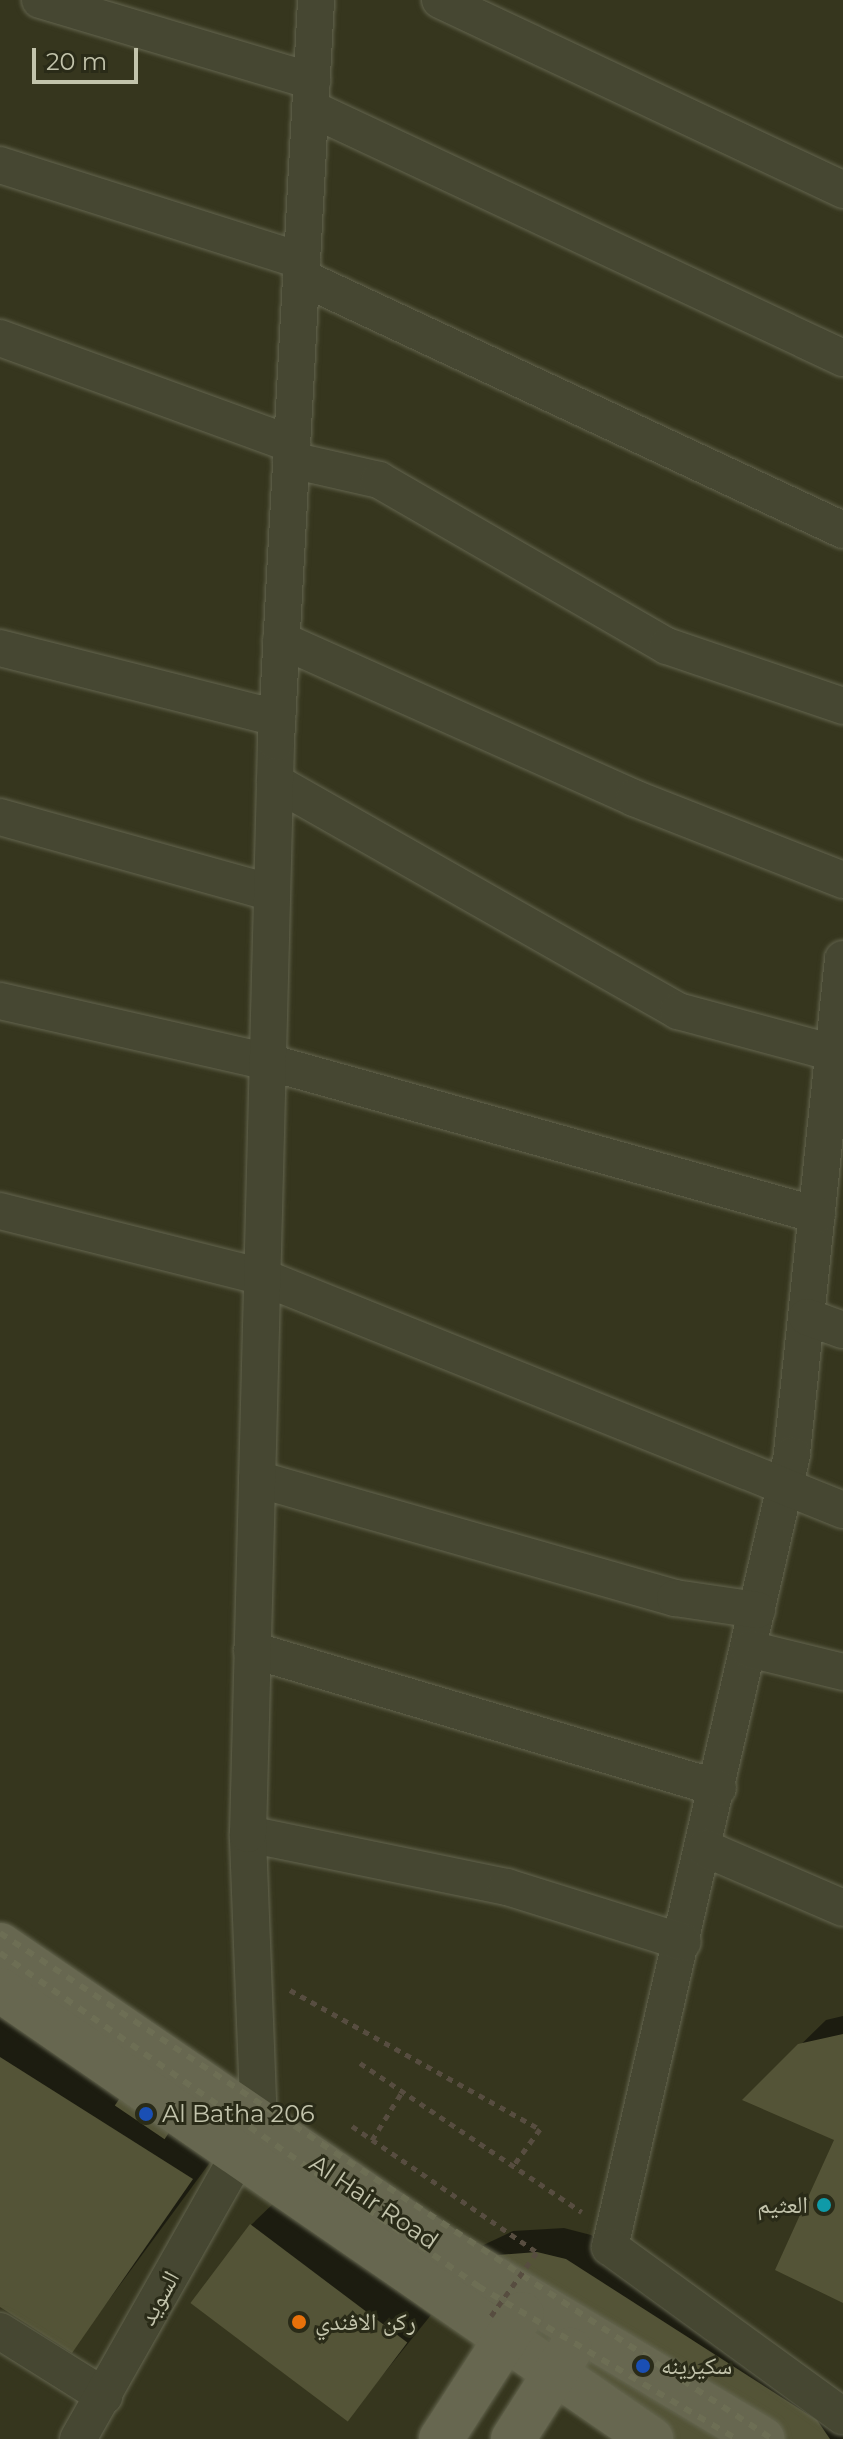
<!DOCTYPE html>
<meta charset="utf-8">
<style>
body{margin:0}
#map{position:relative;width:843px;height:2439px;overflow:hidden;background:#36361e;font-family:Montserrat,"Noto Naskh Arabic",sans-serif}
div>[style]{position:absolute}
.shadow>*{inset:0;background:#0007}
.building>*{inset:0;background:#545437;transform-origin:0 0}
.path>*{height:5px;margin-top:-2.5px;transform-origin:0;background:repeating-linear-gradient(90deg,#574d40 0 6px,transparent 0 12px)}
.roads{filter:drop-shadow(0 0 2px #64654f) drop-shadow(0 0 2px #64654f)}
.minor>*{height:36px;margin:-18px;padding:0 18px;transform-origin:18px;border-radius:18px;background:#464732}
.major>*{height:44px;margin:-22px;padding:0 22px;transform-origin:22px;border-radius:22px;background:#676750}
.rail>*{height:6px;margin-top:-3px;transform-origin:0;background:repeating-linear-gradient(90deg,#6d6e54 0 8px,transparent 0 16px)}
.path-bridge>*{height:5px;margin-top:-2.5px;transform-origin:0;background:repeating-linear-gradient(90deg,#574d40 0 6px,transparent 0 12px)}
.dots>*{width:22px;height:22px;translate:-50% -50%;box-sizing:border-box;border:4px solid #2a2b18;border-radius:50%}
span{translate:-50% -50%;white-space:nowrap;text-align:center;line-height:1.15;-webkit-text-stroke:6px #2a2b18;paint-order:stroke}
.poi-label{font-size:24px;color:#c3c4ac}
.left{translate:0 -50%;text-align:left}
.right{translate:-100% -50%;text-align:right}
.street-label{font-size:24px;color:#c3c4ac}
.scale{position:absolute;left:32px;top:48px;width:106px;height:36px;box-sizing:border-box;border:4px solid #c3c4ac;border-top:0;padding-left:10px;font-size:24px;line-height:28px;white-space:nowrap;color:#c3c4ac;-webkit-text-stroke:6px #2a2b18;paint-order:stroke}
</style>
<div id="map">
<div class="shadow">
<div style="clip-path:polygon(0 2016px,217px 2153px,72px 2350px,0 2305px)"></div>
<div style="clip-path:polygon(843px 2016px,843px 2301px,837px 2139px,745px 2099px,826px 2020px)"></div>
<div style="clip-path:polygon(277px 2200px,431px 2315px,348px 2418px,251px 2225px)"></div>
<div style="clip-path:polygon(564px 2228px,591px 2235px,842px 2395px,843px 2439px,669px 2439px,477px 2248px,513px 2231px)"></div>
</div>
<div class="building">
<div style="clip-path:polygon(843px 2034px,843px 2303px,775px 2270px,834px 2140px,742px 2100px,798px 2044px)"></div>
<div style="clip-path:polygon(0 2057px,193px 2179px,72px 2353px,0 2307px)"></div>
<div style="left:126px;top:2089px;width:60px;height:20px;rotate:34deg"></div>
<div style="left:250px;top:2224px;width:197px;height:99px;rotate:37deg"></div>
<div style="clip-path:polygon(537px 2252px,566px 2259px,817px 2420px,830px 2439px,665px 2439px,471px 2312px,486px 2256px)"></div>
</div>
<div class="path">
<div style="left:290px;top:1990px;width:286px;rotate:29.1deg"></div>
<div style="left:540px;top:2129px;width:46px;rotate:126.1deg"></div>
<div style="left:360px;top:2063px;width:267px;rotate:33.9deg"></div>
<div style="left:352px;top:2126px;width:224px;rotate:34.3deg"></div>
<div style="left:372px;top:2140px;width:57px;rotate:-58deg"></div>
</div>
<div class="roads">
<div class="minor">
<div style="left:40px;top:0;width:284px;rotate:16.6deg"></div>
<div style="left:440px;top:0;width:446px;rotate:25.2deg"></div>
<div style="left:310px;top:108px;width:589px;rotate:25.13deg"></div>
<div style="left:0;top:165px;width:317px;rotate:17.6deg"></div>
<div style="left:301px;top:277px;width:598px;rotate:25.02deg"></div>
<div style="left:0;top:338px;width:311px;rotate:20deg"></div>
<div style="left:291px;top:460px;width:90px;rotate:12.8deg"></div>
<div style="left:379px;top:480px;width:332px;rotate:30deg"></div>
<div style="left:667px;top:646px;width:186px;rotate:18.8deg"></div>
<div style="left:281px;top:640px;width:387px;rotate:24.1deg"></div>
<div style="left:634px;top:798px;width:225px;rotate:21.4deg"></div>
<div style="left:0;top:648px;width:286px;rotate:14.2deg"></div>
<div style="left:275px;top:782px;width:464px;rotate:29.6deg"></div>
<div style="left:678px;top:1011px;width:162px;rotate:15.1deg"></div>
<div style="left:0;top:817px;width:282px;rotate:15.6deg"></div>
<div style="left:843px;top:959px;width:499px;rotate:95.9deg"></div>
<div style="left:792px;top:1455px;width:813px;rotate:102.94deg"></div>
<div style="left:610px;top:2247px;width:288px;rotate:36deg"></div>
<div style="left:0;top:1001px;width:275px;rotate:12.8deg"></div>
<div style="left:268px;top:1062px;width:570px;rotate:15.57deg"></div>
<div style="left:0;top:1211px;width:270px;rotate:14.1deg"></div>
<div style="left:262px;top:1277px;width:626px;rotate:21.85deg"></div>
<div style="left:807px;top:1317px;width:38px;rotate:20deg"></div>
<div style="left:257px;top:1479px;width:435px;rotate:15.9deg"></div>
<div style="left:675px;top:1598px;width:83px;rotate:8.3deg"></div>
<div style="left:749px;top:1649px;width:97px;rotate:13.7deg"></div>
<div style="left:252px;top:1650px;width:486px;rotate:16.5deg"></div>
<div style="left:248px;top:1834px;width:264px;rotate:11.6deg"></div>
<div style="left:507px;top:1887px;width:184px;rotate:17.4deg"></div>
<div style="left:704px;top:1848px;width:151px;rotate:23.3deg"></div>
<div style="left:259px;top:2126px;width:292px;rotate:-92.2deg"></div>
<div style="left:248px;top:1834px;width:1092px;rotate:-88.53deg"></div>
<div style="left:276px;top:742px;width:743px;rotate:-86.91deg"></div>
<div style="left:0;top:2331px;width:123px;rotate:32deg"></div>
<div style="left:78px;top:2439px;width:325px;rotate:-60.5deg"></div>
</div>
<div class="major">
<div style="left:0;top:1945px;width:539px;rotate:34.34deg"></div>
<div style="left:445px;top:2249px;width:370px;rotate:30.9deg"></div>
<div style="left:0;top:1990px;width:791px;rotate:34.59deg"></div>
<div style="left:441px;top:2439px;width:149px;rotate:-57.1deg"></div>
<div style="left:513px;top:2439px;width:106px;rotate:-57.4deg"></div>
</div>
</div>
<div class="rail">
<div style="left:0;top:1933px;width:923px;rotate:33.24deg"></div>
<div style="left:0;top:1953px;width:583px;rotate:34.86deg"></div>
<div style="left:478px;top:2286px;width:301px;rotate:30.6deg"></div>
</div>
<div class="path-bridge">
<div style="left:491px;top:2316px;width:79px;rotate:-54.3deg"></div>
</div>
<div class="dots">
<div style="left:146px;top:2114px;background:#1a4fb4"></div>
<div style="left:824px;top:2205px;background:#0f9aa8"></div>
<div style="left:299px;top:2322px;background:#e8710a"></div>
<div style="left:643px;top:2366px;background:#1a4fb4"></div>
</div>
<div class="poi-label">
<span class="left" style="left:162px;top:2114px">Al Batha 206</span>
<span class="right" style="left:808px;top:2205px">العثيم</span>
<span class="left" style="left:315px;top:2322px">ركن الافندي</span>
<span class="left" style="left:661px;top:2366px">سكيرينه</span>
</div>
<div class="street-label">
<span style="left:374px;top:2202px;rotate:34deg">Al Hair Road</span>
<span style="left:159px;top:2298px;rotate:-61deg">السويد</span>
</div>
<div class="scale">20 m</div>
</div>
